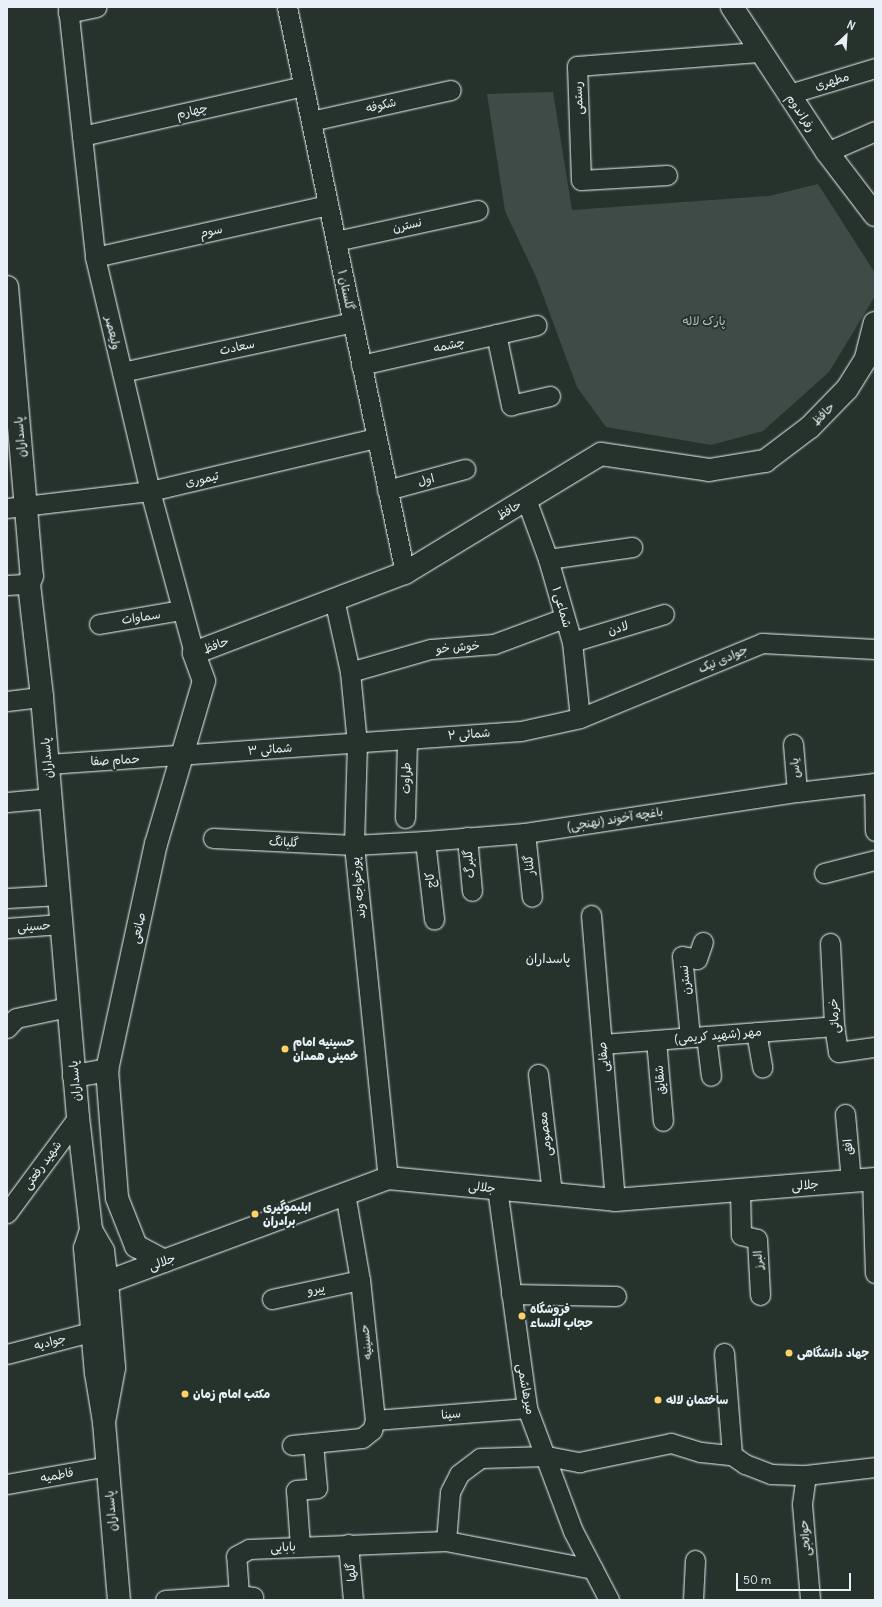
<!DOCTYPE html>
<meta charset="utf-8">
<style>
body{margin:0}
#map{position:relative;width:882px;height:1607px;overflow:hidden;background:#26332d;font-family:Delius,"Playpen Sans Arabic",sans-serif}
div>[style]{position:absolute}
.green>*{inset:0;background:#3e4b47}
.roads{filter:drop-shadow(0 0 1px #e8f1f8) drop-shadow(0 0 1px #e8f1f8)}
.street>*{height:19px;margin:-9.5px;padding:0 9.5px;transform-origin:9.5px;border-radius:9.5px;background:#26332d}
.secondary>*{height:22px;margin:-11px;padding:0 11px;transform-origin:11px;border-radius:11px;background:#26332d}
.dots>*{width:11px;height:11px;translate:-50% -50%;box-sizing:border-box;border:2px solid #26332d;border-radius:50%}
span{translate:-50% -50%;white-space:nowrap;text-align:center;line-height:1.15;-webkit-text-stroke:4px #26332d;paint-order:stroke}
.street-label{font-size:12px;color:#e8f1f8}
.park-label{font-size:12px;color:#b5bfc3}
.poi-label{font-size:12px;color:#e8f1f8;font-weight:700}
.left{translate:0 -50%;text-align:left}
.neighbourhood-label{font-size:13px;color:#e8f1f8}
.frame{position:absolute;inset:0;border:8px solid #e8f1f8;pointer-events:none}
.north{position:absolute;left:826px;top:16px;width:40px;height:40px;-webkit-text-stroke:3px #26332d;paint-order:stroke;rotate:25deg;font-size:11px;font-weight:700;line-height:16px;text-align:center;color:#e8f1f8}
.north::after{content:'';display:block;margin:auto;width:14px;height:18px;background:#e8f1f8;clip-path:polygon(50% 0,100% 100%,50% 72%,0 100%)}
.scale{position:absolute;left:736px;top:1573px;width:115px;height:18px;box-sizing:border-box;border:2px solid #e8f1f8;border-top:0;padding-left:5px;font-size:12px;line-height:14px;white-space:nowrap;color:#e8f1f8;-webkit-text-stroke:3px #26332d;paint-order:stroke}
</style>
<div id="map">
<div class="green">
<div style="clip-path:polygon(553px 92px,572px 210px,769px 196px,818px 184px,875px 273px,875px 296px,829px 372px,763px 431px,711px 445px,606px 427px,577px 387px,537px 279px,505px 211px,487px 94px)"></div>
</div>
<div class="roads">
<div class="street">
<div style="left:68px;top:7px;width:251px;rotate:83.8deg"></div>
<div style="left:95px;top:257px;width:240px;rotate:76.8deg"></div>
<div style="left:150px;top:491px;width:168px;rotate:74.8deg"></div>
<div style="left:287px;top:7px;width:578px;rotate:78.22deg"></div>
<div style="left:68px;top:13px;width:29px;rotate:-12deg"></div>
<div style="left:789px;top:94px;width:90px;rotate:-16.8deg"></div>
<div style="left:311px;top:121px;width:143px;rotate:-12.5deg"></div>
<div style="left:82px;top:136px;width:227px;rotate:-12.7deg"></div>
<div style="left:827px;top:152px;width:52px;rotate:-23.6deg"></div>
<div style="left:667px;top:175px;width:86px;rotate:176.7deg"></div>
<div style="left:581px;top:180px;width:114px;rotate:-92deg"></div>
<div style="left:577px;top:66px;width:185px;rotate:-4.4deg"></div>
<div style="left:336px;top:241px;width:145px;rotate:-12.3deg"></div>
<div style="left:95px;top:257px;width:239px;rotate:-12.6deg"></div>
<div style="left:496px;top:334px;width:73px;rotate:78.1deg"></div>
<div style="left:511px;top:405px;width:40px;rotate:-13deg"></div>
<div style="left:361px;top:365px;width:180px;rotate:-12.8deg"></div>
<div style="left:122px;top:372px;width:236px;rotate:-12.2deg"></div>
<div style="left:387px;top:490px;width:81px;rotate:-15.1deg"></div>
<div style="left:526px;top:499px;width:64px;rotate:69.9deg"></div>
<div style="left:548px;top:559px;width:86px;rotate:73.9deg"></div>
<div style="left:572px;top:642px;width:76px;rotate:84deg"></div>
<div style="left:7px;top:508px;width:144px;rotate:-6.8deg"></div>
<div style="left:150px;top:491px;width:232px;rotate:-13.2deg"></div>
<div style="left:548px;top:559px;width:85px;rotate:-8.1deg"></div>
<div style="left:7px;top:585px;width:22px;rotate:-3deg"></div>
<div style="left:334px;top:599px;width:75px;rotate:77.6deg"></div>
<div style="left:350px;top:672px;width:71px;rotate:84.4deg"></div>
<div style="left:357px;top:743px;width:102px;rotate:91.7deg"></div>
<div style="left:354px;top:845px;width:335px;rotate:84.2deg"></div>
<div style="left:99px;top:624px;width:84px;rotate:-9.6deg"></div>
<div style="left:572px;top:642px;width:96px;rotate:-16.9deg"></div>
<div style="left:350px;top:672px;width:84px;rotate:-15.9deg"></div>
<div style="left:431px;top:649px;width:63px;rotate:-4.5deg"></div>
<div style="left:494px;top:644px;width:75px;rotate:-20.4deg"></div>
<div style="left:7px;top:701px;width:35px;rotate:-7deg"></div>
<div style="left:793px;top:744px;width:48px;rotate:85.2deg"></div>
<div style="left:48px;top:764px;width:474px;rotate:-4deg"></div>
<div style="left:521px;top:731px;width:60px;rotate:-12.4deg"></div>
<div style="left:580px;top:718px;width:197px;rotate:-22.4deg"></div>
<div style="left:762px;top:643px;width:113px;rotate:3deg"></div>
<div style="left:874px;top:783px;width:48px;rotate:88.8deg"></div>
<div style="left:7px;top:802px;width:44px;rotate:-5.2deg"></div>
<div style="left:405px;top:818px;width:79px;rotate:-88.5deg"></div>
<div style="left:525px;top:833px;width:64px;rotate:83.8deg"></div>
<div style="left:467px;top:837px;width:54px;rotate:84.7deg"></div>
<div style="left:213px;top:838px;width:141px;rotate:2.8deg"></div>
<div style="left:354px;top:845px;width:71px;rotate:-3.2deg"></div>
<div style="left:425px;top:841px;width:100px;rotate:-4.6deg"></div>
<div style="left:525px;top:833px;width:275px;rotate:-8.6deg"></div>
<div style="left:797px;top:792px;width:79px;rotate:-6.6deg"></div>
<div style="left:425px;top:841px;width:79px;rotate:83.4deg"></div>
<div style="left:824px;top:873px;width:53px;rotate:-14.3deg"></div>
<div style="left:7px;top:898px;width:53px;rotate:-3.2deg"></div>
<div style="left:591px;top:915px;width:286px;rotate:85.2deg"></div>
<div style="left:7px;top:928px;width:54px;rotate:-4.2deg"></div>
<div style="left:830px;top:943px;width:83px;rotate:87.2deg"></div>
<div style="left:834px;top:1026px;width:26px;rotate:81deg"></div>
<div style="left:838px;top:1052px;width:37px;rotate:-8deg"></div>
<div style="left:7px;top:1028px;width:13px;rotate:-48deg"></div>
<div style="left:16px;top:1018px;width:53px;rotate:-11.9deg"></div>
<div style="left:756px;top:1032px;width:36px;rotate:80deg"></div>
<div style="left:706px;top:1036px;width:40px;rotate:82.9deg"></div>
<div style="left:690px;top:1037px;width:81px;rotate:-95.6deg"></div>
<div style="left:682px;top:956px;width:15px;rotate:11deg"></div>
<div style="left:697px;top:959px;width:18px;rotate:-71deg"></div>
<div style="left:656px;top:1040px;width:81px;rotate:85.1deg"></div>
<div style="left:602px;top:1044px;width:233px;rotate:-4.4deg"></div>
<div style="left:538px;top:1074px;width:121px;rotate:83.3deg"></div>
<div style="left:845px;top:1114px;width:67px;rotate:84.9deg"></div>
<div style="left:872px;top:1179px;width:94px;rotate:88.2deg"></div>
<div style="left:497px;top:1188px;width:222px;rotate:82.2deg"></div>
<div style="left:527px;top:1408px;width:131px;rotate:69.5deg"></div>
<div style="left:573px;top:1531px;width:78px;rotate:62.4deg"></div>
<div style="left:740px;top:1190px;width:45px;rotate:88.7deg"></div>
<div style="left:741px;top:1235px;width:16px;rotate:14deg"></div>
<div style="left:757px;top:1239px;width:56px;rotate:86.9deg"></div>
<div style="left:7px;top:1213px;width:119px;rotate:-53.5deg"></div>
<div style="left:511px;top:1294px;width:105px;rotate:1.1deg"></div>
<div style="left:272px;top:1299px;width:90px;rotate:-12.2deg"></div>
<div style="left:724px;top:1353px;width:102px;rotate:85.5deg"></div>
<div style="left:7px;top:1354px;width:90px;rotate:-14.8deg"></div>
<div style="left:375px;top:1420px;width:152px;rotate:-4.5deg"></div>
<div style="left:292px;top:1445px;width:70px;rotate:-5.7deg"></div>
<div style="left:362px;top:1438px;width:13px;rotate:-39deg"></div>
<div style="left:372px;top:1430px;width:10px;rotate:-73deg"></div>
<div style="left:375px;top:1420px;width:141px;rotate:-96.1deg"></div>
<div style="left:360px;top:1280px;width:88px;rotate:-99.8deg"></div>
<div style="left:806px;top:1475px;width:29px;rotate:98deg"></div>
<div style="left:802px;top:1504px;width:96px;rotate:85.2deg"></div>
<div style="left:7px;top:1484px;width:103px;rotate:-10.1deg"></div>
<div style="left:348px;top:1544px;width:56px;rotate:84.9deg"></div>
<div style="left:300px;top:1546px;width:56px;rotate:-94.1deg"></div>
<div style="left:296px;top:1490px;width:21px;rotate:-5deg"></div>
<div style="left:317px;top:1488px;width:45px;rotate:-95.1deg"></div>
<div style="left:593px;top:1569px;width:150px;rotate:-169.2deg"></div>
<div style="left:446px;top:1541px;width:49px;rotate:-85.3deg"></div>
<div style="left:450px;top:1492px;width:20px;rotate:-63deg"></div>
<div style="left:459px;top:1474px;width:26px;rotate:-37deg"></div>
<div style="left:480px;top:1458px;width:67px;rotate:-1.7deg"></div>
<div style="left:547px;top:1456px;width:33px;rotate:11deg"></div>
<div style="left:579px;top:1462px;width:94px;rotate:-11.7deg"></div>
<div style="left:671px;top:1443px;width:31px;rotate:17deg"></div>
<div style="left:701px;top:1452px;width:31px;rotate:6deg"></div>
<div style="left:732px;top:1455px;width:16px;rotate:35deg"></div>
<div style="left:745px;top:1464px;width:28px;rotate:21deg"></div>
<div style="left:771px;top:1474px;width:35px;rotate:2deg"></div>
<div style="left:806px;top:1475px;width:69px;rotate:-6.6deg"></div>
<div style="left:239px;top:1595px;width:14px;rotate:8deg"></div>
<div style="left:253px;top:1597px;width:3px;rotate:108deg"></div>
<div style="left:165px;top:1600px;width:74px;rotate:-3.9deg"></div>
<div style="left:239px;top:1595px;width:39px;rotate:-94deg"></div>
<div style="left:236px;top:1556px;width:15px;rotate:-28deg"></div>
<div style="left:249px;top:1549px;width:197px;rotate:-2.3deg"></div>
<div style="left:693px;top:1600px;width:40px;rotate:-87.1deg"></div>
</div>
<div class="secondary">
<div style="left:732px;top:7px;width:173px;rotate:56.8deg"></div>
<div style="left:827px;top:152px;width:79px;rotate:52.7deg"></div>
<div style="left:7px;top:287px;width:290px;rotate:85.1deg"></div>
<div style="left:32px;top:576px;width:9px;rotate:111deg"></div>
<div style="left:29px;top:584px;width:114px;rotate:83.4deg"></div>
<div style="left:42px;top:697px;width:422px;rotate:85.1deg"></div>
<div style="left:78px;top:1117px;width:114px;rotate:83.4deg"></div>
<div style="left:91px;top:1230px;width:24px;rotate:60deg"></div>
<div style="left:103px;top:1251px;width:31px;rotate:83deg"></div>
<div style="left:107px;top:1282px;width:86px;rotate:85.3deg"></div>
<div style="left:114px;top:1368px;width:55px;rotate:100.5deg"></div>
<div style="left:107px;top:1070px;width:128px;rotate:85.5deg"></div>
<div style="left:117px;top:1198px;width:52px;rotate:68.4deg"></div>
<div style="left:136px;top:1246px;width:32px;rotate:28deg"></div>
<div style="left:74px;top:1076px;width:34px;rotate:-10deg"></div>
<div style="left:107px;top:1070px;width:231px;rotate:-77.8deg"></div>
<div style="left:156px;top:844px;width:170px;rotate:-73.6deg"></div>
<div style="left:204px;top:681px;width:30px;rotate:-110deg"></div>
<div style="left:194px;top:653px;width:226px;rotate:-20.8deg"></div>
<div style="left:405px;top:573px;width:229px;rotate:-31.3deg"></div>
<div style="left:601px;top:454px;width:109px;rotate:8.4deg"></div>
<div style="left:709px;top:470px;width:57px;rotate:-9.1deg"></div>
<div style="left:765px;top:461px;width:56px;rotate:-37.1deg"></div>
<div style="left:810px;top:427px;width:53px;rotate:-45.8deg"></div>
<div style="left:847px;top:389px;width:36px;rotate:-58deg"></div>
<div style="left:866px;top:358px;width:36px;rotate:-76deg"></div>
<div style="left:91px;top:1230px;width:19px;rotate:108deg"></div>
<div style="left:85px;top:1248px;width:125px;rotate:85deg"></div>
<div style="left:96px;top:1373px;width:50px;rotate:80.7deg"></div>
<div style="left:104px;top:1422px;width:179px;rotate:85.2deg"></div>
<div style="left:107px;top:1282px;width:300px;rotate:-20.3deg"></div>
<div style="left:388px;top:1178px;width:228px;rotate:5.5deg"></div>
<div style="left:615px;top:1200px;width:261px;rotate:-4.6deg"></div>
</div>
</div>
<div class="dots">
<div style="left:285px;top:1049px;background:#ffd166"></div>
<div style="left:255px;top:1214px;background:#ffd166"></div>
<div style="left:522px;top:1316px;background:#ffd166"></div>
<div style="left:789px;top:1353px;background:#ffd166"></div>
<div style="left:185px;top:1394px;background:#ffd166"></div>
<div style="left:658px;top:1400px;background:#ffd166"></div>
</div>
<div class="street-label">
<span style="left:832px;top:81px;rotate:-17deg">مطهری</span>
<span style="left:578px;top:98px;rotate:-92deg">رستمی</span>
<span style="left:381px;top:105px;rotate:-13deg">شکوفه</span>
<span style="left:192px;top:111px;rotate:-13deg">چهارم</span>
<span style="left:801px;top:113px;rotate:57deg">رفراندوم</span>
<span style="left:407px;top:225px;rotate:-13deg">نسترن</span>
<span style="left:211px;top:231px;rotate:-12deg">سوم</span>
<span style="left:346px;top:290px;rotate:78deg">گلستان ۱</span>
<span style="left:113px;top:333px;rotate:77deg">ولیعصر</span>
<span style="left:449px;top:345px;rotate:-13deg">چشمه</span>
<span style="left:237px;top:347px;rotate:-12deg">سعادت</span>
<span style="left:823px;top:414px;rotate:-45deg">حافظ</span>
<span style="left:20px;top:437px;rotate:-95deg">پاسداران</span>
<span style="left:202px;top:479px;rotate:-13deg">تیموری</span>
<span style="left:426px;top:480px;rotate:-15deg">اول</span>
<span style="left:509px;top:510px;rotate:-31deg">حافظ</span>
<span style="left:562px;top:607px;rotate:74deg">شماعی ۱</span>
<span style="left:141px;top:617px;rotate:-9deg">سماوات</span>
<span style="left:618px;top:628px;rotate:-17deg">لادن</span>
<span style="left:216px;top:645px;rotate:-21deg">حافظ</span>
<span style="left:458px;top:647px;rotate:-5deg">خوش خو</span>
<span style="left:723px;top:659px;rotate:-23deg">جوادی نیک</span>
<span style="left:469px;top:734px;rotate:-4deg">شمائی ۲</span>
<span style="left:270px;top:749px;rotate:-4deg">شمائی ۳</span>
<span style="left:47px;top:758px;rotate:-95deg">پاسداران</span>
<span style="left:115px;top:760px;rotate:-3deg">حمام صفا</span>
<span style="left:795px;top:768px;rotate:-96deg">یاس</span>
<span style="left:406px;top:778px;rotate:-89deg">طراوت</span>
<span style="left:615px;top:819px;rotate:-9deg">باغچه آخوند (نهنجی)</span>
<span style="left:284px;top:842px;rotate:3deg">گلبانگ</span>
<span style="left:469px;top:864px;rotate:-95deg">گلبرگ</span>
<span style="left:529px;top:865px;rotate:-96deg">گلنار</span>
<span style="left:430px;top:880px;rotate:-96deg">کاج</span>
<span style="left:358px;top:888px;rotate:-96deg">پورخواجه وند</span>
<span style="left:34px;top:926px;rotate:-4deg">حسینی</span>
<span style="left:138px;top:928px;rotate:-78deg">صانعی</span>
<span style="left:685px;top:980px;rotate:-96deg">نسترن</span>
<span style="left:834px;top:1016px;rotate:-94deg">خرمائی</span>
<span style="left:718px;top:1035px;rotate:-5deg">مهر (شهید کریمی)</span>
<span style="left:603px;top:1057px;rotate:-95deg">صفایی</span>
<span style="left:660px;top:1080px;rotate:-95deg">شقایق</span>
<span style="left:75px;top:1081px;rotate:-95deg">پاسداران</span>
<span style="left:545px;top:1134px;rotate:-97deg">معصومی</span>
<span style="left:848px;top:1147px;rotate:-95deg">افق</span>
<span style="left:42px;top:1165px;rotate:-54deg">شهید رفعتی</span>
<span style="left:805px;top:1185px;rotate:-5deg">جلالی</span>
<span style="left:482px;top:1187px;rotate:6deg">جلالی</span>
<span style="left:758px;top:1260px;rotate:-94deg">البرز</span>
<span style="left:162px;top:1262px;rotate:-20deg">جلالی</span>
<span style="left:316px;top:1289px;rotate:-12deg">پیرو</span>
<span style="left:50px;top:1342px;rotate:-14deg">جوادیه</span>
<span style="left:366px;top:1342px;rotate:-96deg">حسینیه</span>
<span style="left:526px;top:1389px;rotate:79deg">میرهاشمی</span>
<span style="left:451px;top:1414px;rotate:-5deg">سینا</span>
<span style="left:57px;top:1475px;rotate:-10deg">فاطمیه</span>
<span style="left:111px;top:1511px;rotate:-95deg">پاسداران</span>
<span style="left:805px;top:1538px;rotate:-95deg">حوائجی</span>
<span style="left:283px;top:1547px;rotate:-3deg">بابایی</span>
<span style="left:351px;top:1572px;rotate:-95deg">گلها</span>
</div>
<div class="park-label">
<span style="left:704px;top:321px">پارک لاله</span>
</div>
<div class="poi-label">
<span class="left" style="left:293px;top:1049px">حسینیه امام<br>خمینی همدان</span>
<span class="left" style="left:263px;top:1214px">ابلبموگیری<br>برادران</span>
<span class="left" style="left:530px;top:1316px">فروشگاه<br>حجاب النساء</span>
<span class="left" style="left:797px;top:1353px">جهاد دانشگاهی</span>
<span class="left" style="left:193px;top:1394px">مکتب امام زمان</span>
<span class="left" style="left:666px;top:1400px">ساختمان لاله</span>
</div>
<div class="neighbourhood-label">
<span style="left:548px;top:959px">پاسداران</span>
</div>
<div class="frame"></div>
<div class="north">N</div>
<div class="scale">50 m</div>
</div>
